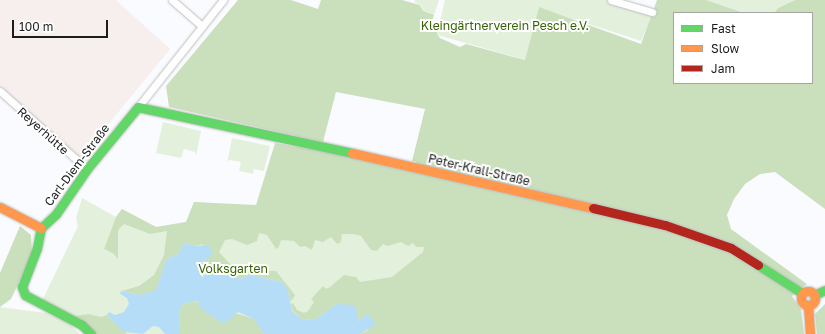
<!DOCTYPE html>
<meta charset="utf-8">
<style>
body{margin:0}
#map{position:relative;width:825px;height:334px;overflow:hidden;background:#fafbfe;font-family:"Golos Text",sans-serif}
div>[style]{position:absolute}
.commercial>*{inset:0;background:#f7efed}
.green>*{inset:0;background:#e3f1dc}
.forest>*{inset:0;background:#cae0bd}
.water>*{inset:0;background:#b5ddf8}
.roads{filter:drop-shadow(0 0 1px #bcbdbf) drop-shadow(0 0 1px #bcbdbf)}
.street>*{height:7px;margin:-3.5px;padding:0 3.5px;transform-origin:3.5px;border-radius:3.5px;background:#fefeff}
.fast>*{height:9px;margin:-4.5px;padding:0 4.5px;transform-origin:4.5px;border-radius:4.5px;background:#63d668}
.slow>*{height:9px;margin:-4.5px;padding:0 4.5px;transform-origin:4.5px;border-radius:4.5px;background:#ff974d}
.slow>.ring{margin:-4.5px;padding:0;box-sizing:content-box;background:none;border:9px solid #ff974d;border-radius:50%}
.jam>*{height:9px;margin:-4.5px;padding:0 4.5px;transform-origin:4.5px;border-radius:4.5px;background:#b3261e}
span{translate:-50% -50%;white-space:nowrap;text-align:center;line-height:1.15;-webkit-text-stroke:4px #fff;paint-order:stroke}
.park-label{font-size:12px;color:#356200}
.street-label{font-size:12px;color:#1c1d1f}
.legend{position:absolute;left:673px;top:12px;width:140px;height:72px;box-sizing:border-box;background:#fff;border:1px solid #a4a5a5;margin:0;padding:5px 7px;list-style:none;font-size:12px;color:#1c1d1f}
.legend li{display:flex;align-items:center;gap:8px;height:20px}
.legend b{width:20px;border:1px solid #a4a5a5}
.scale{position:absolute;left:12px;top:20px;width:96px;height:18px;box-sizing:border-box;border:2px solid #1c1d1f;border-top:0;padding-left:5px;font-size:12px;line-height:14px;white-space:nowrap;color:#1c1d1f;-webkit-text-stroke:3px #fff;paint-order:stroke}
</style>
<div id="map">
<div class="commercial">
<div style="clip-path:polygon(0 0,116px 0,170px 49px,76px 164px,0 93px)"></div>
</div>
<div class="green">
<div style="clip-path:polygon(415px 0,439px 0,434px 15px,423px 11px,421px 5px,414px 2px)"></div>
<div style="clip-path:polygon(445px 0,625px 0,623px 6px,653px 15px,641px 41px,539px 8px,526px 60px,437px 35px)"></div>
<div style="clip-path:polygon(706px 0,795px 0,778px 8px,774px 13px,744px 13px)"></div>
<div style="clip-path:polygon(163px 122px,201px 131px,196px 156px,195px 152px,184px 149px,181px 158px,156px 153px)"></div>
<div style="clip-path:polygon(232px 138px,270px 146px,264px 171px,254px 169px,253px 174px,239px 171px,241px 162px,229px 160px,227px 163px)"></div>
<div style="clip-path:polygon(82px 198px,116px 217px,122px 209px,156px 227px,186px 222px,194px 202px,441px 219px,382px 334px,95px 334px,42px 301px,78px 226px,76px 218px)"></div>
<div style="clip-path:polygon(0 307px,46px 313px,68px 323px,80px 334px,0 334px)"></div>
</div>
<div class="forest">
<div style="clip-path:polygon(238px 0,291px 0,318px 9px,321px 0,402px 0,420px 5px,423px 11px,434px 15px,430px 27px,438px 29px,437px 34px,440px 38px,460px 47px,466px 44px,525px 60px,539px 7px,641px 44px,657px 0,706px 0,744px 13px,674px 13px,674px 83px,812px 83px,812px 13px,774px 13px,778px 8px,795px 0,825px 0,825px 209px,775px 172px,760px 174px,745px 184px,734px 199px,727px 215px,731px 229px,807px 284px,792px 296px,801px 309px,804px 334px,360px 334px,368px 330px,357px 317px,336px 304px,319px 317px,312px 320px,301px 319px,292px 310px,291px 304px,293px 303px,297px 310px,304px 313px,308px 311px,314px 302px,311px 299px,323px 286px,326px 289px,330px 287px,344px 275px,356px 277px,360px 282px,392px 277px,423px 252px,424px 247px,416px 247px,413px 243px,408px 246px,401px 242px,388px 246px,383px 244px,377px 251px,371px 250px,361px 236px,353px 234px,342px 234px,341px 242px,337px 244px,331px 237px,323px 242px,315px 240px,312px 250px,305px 246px,300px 247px,294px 241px,281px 240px,279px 247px,276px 249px,267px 235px,259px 233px,257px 241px,247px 245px,232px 239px,225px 240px,219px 252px,229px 263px,238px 269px,253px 271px,276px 271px,295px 295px,292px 300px,290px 301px,288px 291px,282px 282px,251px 275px,239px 279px,224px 275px,217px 267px,207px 267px,203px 260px,203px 244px,196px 246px,184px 243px,179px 253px,166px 260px,156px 291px,140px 295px,121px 291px,139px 286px,154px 275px,164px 255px,167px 231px,150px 234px,124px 224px,118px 230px,118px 259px,121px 263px,114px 254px,97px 245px,104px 249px,116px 217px,122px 209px,156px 227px,186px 222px,194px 202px,256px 205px,275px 143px,414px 167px,416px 162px,412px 161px,425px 109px,336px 92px,323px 142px,169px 107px,166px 86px)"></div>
<div style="clip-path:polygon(20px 226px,31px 235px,32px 255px,11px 299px,0 307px,0 273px)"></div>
<div style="clip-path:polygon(193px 301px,255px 319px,264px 334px,180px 334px,179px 310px,182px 305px)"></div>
<div style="clip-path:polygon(825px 304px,825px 334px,817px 334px,815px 314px)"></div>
<div style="clip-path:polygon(88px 314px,101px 317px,107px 315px,127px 334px,91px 334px,76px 316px)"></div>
</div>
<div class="water">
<div style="clip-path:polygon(184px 243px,196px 246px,208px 245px,213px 254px,203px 261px,207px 267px,217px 267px,224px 275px,239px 279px,251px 275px,282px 282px,288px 291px,292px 311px,301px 319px,312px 320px,319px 317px,336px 304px,355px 305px,359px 321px,367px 313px,376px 324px,360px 334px,264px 334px,254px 319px,238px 312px,224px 324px,200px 308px,199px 302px,193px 301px,182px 305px,179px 310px,180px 334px,165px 334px,159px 327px,153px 326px,143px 334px,124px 332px,107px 315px,109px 312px,115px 315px,124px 312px,129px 304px,127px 298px,120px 294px,121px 291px,140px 295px,156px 290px,166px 260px,179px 253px)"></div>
</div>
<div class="roads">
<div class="street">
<div style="left:172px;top:0;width:40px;rotate:41deg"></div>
<div style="left:611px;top:0;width:43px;rotate:16.3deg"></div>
<div style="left:0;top:91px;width:117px;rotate:41.9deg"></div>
<div style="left:138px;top:107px;width:137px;rotate:-51.5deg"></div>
</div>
<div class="fast">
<div style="left:758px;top:265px;width:52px;rotate:32.5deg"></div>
<div style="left:814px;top:295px;width:12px;rotate:-24deg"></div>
<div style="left:91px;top:334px;width:13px;rotate:-135deg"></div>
<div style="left:82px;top:325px;width:64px;rotate:-152.2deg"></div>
<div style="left:25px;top:295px;width:9px;rotate:-111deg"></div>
<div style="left:22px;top:287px;width:42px;rotate:-69deg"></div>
<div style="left:37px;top:248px;width:20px;rotate:-79deg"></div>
<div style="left:41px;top:228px;width:21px;rotate:-43deg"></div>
<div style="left:56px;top:214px;width:55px;rotate:-55.4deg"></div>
<div style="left:87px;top:169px;width:80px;rotate:-50.6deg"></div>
<div style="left:138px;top:107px;width:219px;rotate:12.1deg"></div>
</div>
<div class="slow">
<div style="left:352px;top:153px;width:247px;rotate:12.9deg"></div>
<div style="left:0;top:207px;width:46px;rotate:27.1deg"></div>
<div class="ring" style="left:801px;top:291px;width:5px;height:5px"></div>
<div style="left:808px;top:305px;width:29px;rotate:86deg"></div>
</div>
<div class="jam">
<div style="left:593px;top:208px;width:74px;rotate:13.3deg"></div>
<div style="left:665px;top:225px;width:70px;rotate:19.2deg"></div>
<div style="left:731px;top:248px;width:32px;rotate:32deg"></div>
</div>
</div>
<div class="park-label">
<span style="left:505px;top:26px">Kleingärtnerverein Pesch e.V.</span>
<span style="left:233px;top:269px">Volksgarten</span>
</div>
<div class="street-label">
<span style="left:43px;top:131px;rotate:42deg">Reyerhütte</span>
<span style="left:77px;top:165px;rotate:-53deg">Carl-Diem-Straße</span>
<span style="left:479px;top:170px;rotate:13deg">Peter-Krall-Straße</span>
</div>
<ul class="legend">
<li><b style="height:5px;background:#63d668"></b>Fast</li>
<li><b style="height:5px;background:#ff974d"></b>Slow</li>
<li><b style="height:5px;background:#b3261e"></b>Jam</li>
</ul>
<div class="scale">100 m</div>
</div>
